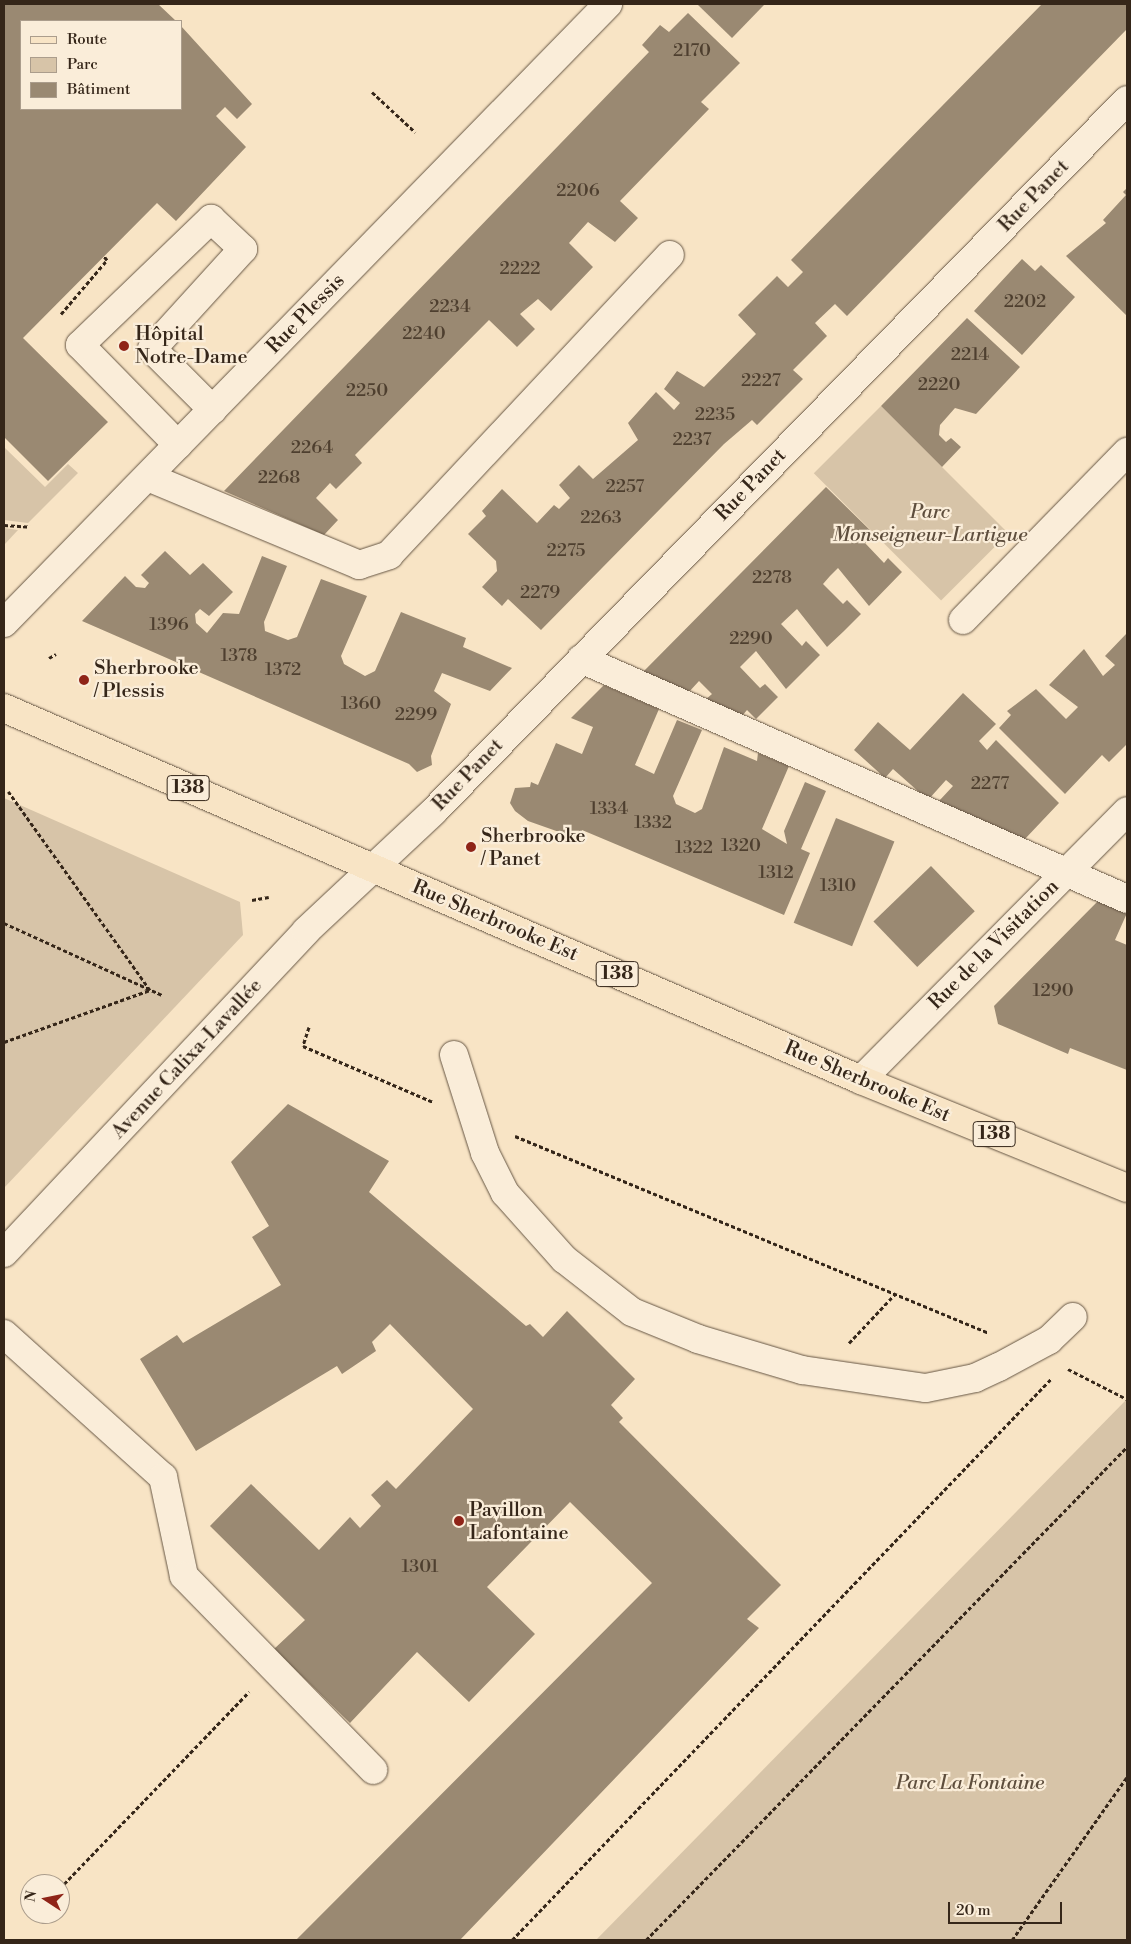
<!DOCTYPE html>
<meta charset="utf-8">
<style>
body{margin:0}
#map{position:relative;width:1131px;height:1944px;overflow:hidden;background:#f8e4c5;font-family:"Libre Bodoni",serif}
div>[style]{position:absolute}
.green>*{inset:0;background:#d7c4a8;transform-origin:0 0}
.building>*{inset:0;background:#9a8972;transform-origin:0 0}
.path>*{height:3px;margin-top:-1.5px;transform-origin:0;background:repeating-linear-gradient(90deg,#352619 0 4px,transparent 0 6.5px)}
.roads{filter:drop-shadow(0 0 1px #665644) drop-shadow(0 0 1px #665644)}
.minor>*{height:28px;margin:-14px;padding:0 14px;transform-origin:14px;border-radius:14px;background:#faedd9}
.major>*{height:28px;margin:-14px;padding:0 14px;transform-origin:14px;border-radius:14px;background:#f8e4c5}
.dots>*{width:14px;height:14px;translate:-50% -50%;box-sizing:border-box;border:2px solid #faedd9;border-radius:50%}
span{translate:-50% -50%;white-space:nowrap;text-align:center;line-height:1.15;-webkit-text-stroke:4.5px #faedd9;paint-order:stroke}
.number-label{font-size:18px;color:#4e3f2f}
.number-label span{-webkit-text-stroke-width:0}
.shield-label span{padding:1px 4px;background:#faedd9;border:1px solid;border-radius:4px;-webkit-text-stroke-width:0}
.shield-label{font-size:19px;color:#352619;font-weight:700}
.street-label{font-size:20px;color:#352619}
.poi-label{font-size:20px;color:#352619}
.left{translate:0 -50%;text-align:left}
.park-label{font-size:20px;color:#5e4e3d;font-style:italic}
.frame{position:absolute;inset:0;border:5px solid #352619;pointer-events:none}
.legend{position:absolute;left:20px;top:20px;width:162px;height:90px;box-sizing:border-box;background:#faedd9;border:1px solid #ab9d8c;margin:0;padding:6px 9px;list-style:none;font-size:15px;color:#352619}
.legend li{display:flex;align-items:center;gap:10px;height:25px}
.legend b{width:25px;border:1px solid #ab9d8c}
.north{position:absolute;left:20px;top:1874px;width:50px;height:50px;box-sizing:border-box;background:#faedd9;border:1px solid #ab9d8c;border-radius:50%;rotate:281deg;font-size:14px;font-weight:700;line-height:20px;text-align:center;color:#352619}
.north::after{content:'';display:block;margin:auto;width:18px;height:22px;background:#8f2418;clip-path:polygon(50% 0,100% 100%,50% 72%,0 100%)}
.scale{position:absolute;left:948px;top:1902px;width:114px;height:22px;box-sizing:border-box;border:2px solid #352619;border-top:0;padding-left:6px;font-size:15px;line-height:18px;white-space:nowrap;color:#352619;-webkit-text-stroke:4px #faedd9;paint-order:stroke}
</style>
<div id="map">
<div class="green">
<div style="left:881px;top:406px;width:180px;height:95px;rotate:45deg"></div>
<div style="clip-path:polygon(4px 447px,45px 487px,68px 464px,78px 473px,28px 523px,4px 520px)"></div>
<div style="clip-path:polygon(4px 528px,18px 530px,4px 545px)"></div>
<div style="clip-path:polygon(4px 798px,240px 902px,243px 935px,4px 1188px)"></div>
<div style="clip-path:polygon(1127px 1399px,1127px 1940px,596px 1940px)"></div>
</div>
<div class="building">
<div style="clip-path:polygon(4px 4px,158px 4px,176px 21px,21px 21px,21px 109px,181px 109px,181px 26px,252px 104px,237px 119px,225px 107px,216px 116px,246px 147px,176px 221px,157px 203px,23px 338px,108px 422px,48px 481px,4px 437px)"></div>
<div style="clip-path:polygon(697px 4px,765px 4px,732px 38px)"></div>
<div style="clip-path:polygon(1042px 4px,1127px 4px,1127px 29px,847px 316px,835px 304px,815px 323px,827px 336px,793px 370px,803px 379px,757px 425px,752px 420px,724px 444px,541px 630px,508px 599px,502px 606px,482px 587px,497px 571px,496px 561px,468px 534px,486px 516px,482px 511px,502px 489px,537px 523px,554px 505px,559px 509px,570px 498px,559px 485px,579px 465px,593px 479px,638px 440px,628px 423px,656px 392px,674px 410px,680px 403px,664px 389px,677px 371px,704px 387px,756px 334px,738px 315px,777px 276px,788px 287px,803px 272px,791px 260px)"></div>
<div style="clip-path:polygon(688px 13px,740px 63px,701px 102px,709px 109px,620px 201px,638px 218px,615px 242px,588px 222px,569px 243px,593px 267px,551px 311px,538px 299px,520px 314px,535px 329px,517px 347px,489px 320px,355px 455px,362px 463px,336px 489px,330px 483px,316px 498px,338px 520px,324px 535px,224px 491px,649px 52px,642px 45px,660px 25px,669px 32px)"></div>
<div style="clip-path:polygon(1127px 188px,1127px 316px,1066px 256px,1106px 223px,1103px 220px,1126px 195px,1123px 192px)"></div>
<div style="clip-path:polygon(1022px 259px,1035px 271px,1041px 265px,1075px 297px,1022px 355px,974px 311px)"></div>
<div style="clip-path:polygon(967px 318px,1020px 367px,976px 414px,955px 408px,940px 425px,939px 435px,946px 442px,951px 438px,961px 447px,942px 467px,881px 406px)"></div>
<div style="clip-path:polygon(826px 487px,874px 534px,865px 543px,884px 563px,888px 558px,902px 572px,869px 606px,838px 568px,830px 576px,823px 584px,843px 604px,847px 600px,861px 614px,844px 631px,827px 647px,797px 609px,781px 624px,802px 646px,806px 641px,820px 655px,786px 689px,756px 651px,740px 667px,760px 688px,765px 684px,778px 697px,756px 719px,747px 710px,742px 716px,705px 700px,712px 694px,699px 681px,688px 693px,642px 673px)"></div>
<div style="clip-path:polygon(165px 551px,190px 575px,203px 563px,233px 592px,209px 616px,200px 609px,195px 614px,196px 623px,207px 633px,223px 613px,239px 614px,262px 556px,287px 566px,264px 622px,265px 631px,288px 640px,297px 637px,321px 579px,367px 596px,341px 656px,344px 664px,365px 676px,375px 671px,401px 612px,466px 638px,463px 647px,512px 668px,490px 691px,442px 673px,434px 691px,451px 704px,431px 756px,432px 765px,417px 772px,409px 764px,82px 621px,125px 576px,136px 587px,145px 588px,149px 583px,141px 575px)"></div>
<div style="clip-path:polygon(1127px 633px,1127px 744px,1109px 762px,1102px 755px,1065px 794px,999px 728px,1011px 715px,1007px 711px,1036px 689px,1066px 719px,1078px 707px,1049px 685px,1084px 649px,1103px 676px,1115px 665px,1105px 656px)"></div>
<div style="clip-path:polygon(604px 685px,659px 709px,635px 765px,654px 774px,677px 720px,702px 730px,673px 796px,676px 804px,695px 813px,702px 809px,724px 747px,757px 761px,758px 753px,789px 766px,762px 829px,787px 844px,784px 831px,805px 782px,826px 791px,801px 849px,810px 853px,784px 915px,582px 830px,579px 839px,528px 821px,515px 811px,510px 803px,515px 788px,530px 787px,531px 782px,538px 785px,556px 743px,582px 754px,593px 727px,571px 718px)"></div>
<div style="clip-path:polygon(963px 693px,996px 724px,979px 741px,987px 750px,996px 740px,1059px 803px,1024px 840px,939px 801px,953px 786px,946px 780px,928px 800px,893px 769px,885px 778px,854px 750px,878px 722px,910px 750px)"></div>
<div style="left:836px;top:818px;width:63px;height:113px;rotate:22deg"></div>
<div style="left:931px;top:866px;width:63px;height:80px;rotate:46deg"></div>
<div style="clip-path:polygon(1098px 901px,1127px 913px,1115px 940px,1127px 945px,1127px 1070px,1070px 1048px,1068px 1054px,998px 1024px,994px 1006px)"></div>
<div style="clip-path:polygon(288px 1104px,389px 1161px,369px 1192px,526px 1326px,530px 1324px,543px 1337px,567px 1311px,635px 1379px,611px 1405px,623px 1418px,619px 1422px,781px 1585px,747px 1619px,759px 1628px,460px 1940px,296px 1940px,652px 1583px,570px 1502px,487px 1587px,535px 1634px,469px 1702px,417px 1652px,350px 1723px,274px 1649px,305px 1620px,210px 1526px,251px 1484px,319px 1550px,350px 1517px,360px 1528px,381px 1506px,371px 1495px,387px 1480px,396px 1489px,473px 1409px,390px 1324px,372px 1342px,376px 1351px,342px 1374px,337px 1366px,196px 1451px,140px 1359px,177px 1335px,183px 1343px,281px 1285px,252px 1237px,269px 1226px,231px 1162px)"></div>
</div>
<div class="path">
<div style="left:372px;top:92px;width:59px;rotate:42.9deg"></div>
<div style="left:61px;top:314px;width:71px;rotate:-49.6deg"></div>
<div style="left:107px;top:260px;width:5px;rotate:-127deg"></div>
<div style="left:4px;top:525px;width:26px;rotate:4deg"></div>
<div style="left:49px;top:658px;width:8px;rotate:-30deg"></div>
<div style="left:252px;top:900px;width:17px;rotate:-10deg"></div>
<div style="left:4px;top:923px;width:174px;rotate:24.5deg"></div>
<div style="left:309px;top:1027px;width:20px;rotate:108deg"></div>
<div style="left:303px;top:1046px;width:142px;rotate:23.3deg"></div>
<div style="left:4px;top:1042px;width:155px;rotate:-19.6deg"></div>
<div style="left:150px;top:990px;width:244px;rotate:-125.5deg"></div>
<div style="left:515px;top:1136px;width:513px;rotate:22.57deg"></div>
<div style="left:849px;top:1343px;width:67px;rotate:-46.8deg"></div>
<div style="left:1068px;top:1369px;width:66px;rotate:27deg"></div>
<div style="left:64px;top:1884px;width:267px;rotate:-46.1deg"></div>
<div style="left:512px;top:1940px;width:778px;rotate:-46.15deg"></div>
<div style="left:646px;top:1940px;width:689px;rotate:-45.71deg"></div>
<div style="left:1012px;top:1940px;width:199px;rotate:-54.8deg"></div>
</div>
<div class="roads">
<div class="minor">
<div style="left:178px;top:445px;width:140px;rotate:-134.4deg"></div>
<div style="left:80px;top:345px;width:182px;rotate:-43.9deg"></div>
<div style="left:211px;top:219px;width:44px;rotate:43.2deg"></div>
<div style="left:243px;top:249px;width:135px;rotate:132.3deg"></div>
<div style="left:152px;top:349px;width:86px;rotate:45deg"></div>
<div style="left:148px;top:477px;width:229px;rotate:22.6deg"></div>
<div style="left:359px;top:565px;width:32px;rotate:-18deg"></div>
<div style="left:389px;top:555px;width:411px;rotate:-46.9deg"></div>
<div style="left:963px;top:620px;width:235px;rotate:-45.7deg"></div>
<div style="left:4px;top:623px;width:865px;rotate:-45.7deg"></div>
<div style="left:581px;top:659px;width:596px;rotate:23.73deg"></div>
<div style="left:454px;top:1055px;width:103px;rotate:72.4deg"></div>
<div style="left:485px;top:1153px;width:45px;rotate:63.4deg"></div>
<div style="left:505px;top:1193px;width:89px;rotate:48.2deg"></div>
<div style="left:564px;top:1259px;width:86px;rotate:37.9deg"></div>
<div style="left:632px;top:1312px;width:71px;rotate:22.2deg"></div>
<div style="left:698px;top:1339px;width:109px;rotate:16.6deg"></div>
<div style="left:802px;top:1370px;width:125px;rotate:8.3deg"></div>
<div style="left:926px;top:1388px;width:50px;rotate:-11.5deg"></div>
<div style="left:975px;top:1378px;width:26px;rotate:-25deg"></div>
<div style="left:999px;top:1367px;width:57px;rotate:-28.4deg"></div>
<div style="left:1049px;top:1340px;width:33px;rotate:-44deg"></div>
<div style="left:861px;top:1080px;width:378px;rotate:-45.3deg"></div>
<div style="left:4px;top:1253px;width:441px;rotate:-46.8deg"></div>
<div style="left:306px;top:931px;width:174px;rotate:-43.1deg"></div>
<div style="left:433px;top:812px;width:994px;rotate:-45.73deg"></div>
<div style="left:4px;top:1334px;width:214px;rotate:42deg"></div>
<div style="left:163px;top:1477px;width:101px;rotate:78deg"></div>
<div style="left:184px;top:1576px;width:271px;rotate:45.7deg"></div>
</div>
<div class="major">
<div style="left:4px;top:708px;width:934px;rotate:23.46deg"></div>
<div style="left:861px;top:1080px;width:287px;rotate:22.1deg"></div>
</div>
</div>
<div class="dots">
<div style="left:124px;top:346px;background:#8f2418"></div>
<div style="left:84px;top:680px;background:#8f2418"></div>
<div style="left:471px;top:847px;background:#8f2418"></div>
<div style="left:459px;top:1521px;background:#8f2418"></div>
</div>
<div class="number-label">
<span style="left:692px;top:51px">2170</span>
<span style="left:578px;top:191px">2206</span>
<span style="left:520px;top:269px">2222</span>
<span style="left:1025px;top:302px">2202</span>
<span style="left:450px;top:307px">2234</span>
<span style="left:424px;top:334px">2240</span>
<span style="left:970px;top:355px">2214</span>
<span style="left:761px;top:381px">2227</span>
<span style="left:939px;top:385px">2220</span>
<span style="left:367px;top:391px">2250</span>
<span style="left:715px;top:415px">2235</span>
<span style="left:692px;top:440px">2237</span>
<span style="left:312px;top:448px">2264</span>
<span style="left:279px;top:478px">2268</span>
<span style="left:625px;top:487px">2257</span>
<span style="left:601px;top:518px">2263</span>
<span style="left:566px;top:551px">2275</span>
<span style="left:772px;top:578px">2278</span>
<span style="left:540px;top:593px">2279</span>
<span style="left:169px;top:625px">1396</span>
<span style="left:751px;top:639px">2290</span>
<span style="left:239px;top:656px">1378</span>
<span style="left:283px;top:670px">1372</span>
<span style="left:361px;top:704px">1360</span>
<span style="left:416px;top:715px">2299</span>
<span style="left:990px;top:784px">2277</span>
<span style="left:609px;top:809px">1334</span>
<span style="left:653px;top:823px">1332</span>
<span style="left:741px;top:846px">1320</span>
<span style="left:694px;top:848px">1322</span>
<span style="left:776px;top:873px">1312</span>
<span style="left:838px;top:886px">1310</span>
<span style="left:1053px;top:991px">1290</span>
<span style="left:420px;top:1567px">1301</span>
</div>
<div class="shield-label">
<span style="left:188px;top:788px">138</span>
<span style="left:617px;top:974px">138</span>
<span style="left:994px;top:1134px">138</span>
</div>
<div class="street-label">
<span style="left:1034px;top:196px;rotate:-46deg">Rue Panet</span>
<span style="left:306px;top:314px;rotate:-46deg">Rue Plessis</span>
<span style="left:751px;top:485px;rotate:-46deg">Rue Panet</span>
<span style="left:468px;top:775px;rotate:-46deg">Rue Panet</span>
<span style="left:495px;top:921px;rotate:23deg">Rue Sherbrooke Est</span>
<span style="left:994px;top:945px;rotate:-45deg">Rue de la Visitation</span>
<span style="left:187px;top:1059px;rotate:-47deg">Avenue Calixa-Lavallée</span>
<span style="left:867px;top:1082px;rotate:23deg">Rue Sherbrooke Est</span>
</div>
<div class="poi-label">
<span class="left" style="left:135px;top:346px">Hôpital<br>Notre-Dame</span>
<span class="left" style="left:94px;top:680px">Sherbrooke<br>/ Plessis</span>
<span class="left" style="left:481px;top:848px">Sherbrooke<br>/ Panet</span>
<span class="left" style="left:469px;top:1522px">Pavillon<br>Lafontaine</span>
</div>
<div class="park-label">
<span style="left:930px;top:524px">Parc<br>Monseigneur-Lartigue</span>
<span style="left:970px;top:1783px">Parc La Fontaine</span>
</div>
<div class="frame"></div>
<ul class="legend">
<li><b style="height:6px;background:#f8e4c5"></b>Route</li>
<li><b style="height:14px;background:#d7c4a8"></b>Parc</li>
<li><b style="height:14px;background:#9a8972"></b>Bâtiment</li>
</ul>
<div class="north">N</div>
<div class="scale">20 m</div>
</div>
